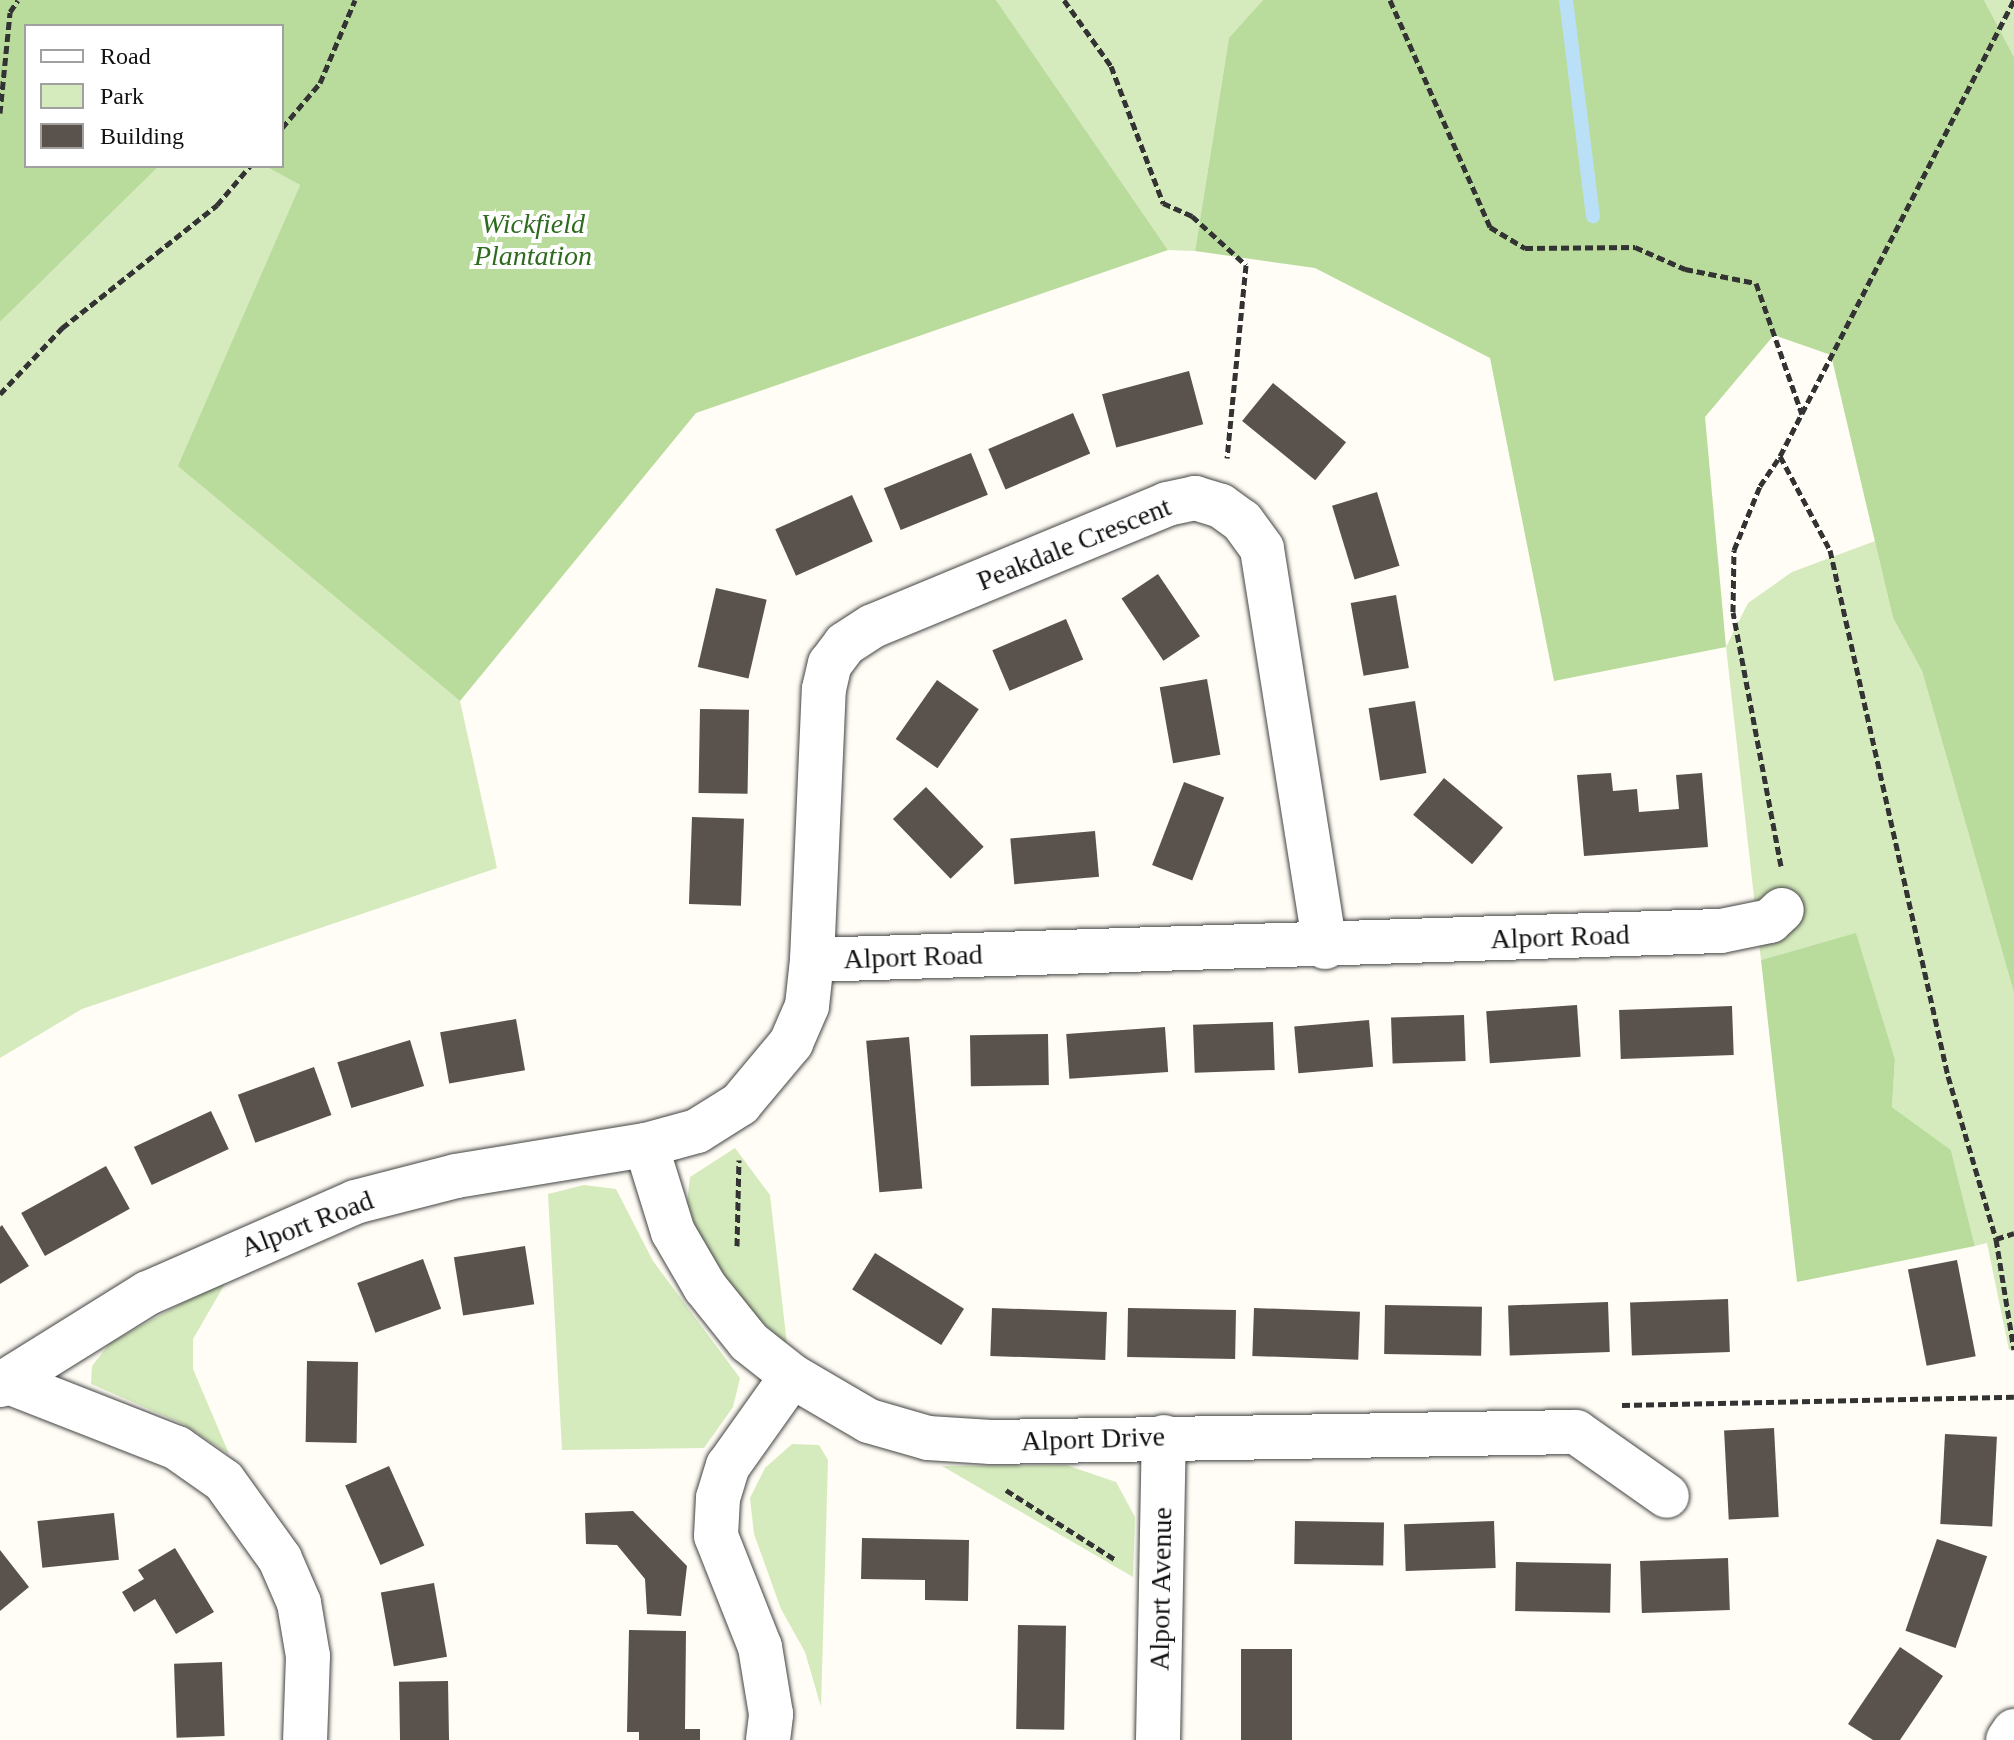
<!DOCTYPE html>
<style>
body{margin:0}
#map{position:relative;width:2014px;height:1740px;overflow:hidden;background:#fffdf5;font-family:Georgia,serif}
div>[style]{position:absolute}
.green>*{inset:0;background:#d5ebbd}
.forest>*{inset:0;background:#b9dc9c}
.stream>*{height:14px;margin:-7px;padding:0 7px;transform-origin:7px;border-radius:7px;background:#b9e0f7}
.building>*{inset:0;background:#5a524d;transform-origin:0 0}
.path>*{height:5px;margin-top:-2.5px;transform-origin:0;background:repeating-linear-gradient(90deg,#333 0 8px,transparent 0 12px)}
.roads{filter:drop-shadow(0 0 2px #444) drop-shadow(0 0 2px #444)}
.street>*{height:44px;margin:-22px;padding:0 22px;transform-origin:22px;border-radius:22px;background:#fff}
span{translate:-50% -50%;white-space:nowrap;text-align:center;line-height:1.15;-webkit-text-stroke:8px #fff;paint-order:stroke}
.park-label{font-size:28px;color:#2f6b1f;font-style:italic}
.street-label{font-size:28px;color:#111}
.legend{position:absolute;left:24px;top:24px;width:260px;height:144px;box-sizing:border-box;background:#fff;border:2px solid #a0a0a0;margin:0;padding:10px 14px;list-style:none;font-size:24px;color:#111}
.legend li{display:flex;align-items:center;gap:16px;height:40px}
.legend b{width:40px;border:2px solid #a0a0a0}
</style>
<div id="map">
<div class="green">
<div style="clip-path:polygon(996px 0,1263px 0,1229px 39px,1195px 251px,1168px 250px)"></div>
<div style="clip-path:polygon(1984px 0,2014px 0,2014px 57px)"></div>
<div style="clip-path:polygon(159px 166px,265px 166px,300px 185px,179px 466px,460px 701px,497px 868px,82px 1009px,0 1058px,0 322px)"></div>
<div style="clip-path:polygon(1875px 541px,1893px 618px,1922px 671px,2014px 993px,2014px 1348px,2009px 1350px,1987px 1243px,1975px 1246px,1951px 1150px,1892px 1107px,1895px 1059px,1856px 934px,1761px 960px,1726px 647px,1748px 603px,1792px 572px)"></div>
<div style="clip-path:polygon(735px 1148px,770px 1195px,787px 1345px,742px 1303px,699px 1237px,687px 1203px,690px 1177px)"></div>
<div style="clip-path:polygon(584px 1185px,616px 1189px,653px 1261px,740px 1378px,733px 1407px,704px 1448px,562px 1450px,548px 1194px)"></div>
<div style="clip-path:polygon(229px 1277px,193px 1339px,193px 1369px,229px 1454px,183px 1424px,91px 1384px,92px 1366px,110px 1343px)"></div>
<div style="clip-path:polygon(792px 1444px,819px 1445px,828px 1460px,821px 1707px,805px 1652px,781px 1609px,754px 1534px,750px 1498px,765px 1468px)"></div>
<div style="clip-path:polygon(1066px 1465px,1116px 1482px,1135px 1517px,1133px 1577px,942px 1466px)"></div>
</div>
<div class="forest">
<div style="clip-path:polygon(0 0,996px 0,1168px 250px,696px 413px,460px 701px,178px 466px,300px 185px,265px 166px,282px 166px,282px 26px,26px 26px,26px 166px,159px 166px,0 322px)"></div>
<div style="clip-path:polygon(1263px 0,1984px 0,2014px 57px,2014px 993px,1922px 671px,1893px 618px,1831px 355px,1774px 335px,1705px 417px,1726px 647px,1554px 681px,1490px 358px,1315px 268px,1195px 251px,1229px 38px)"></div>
<div style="clip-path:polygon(1856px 933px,1895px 1059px,1892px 1107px,1951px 1150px,1975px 1246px,1797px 1282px,1761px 960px)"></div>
</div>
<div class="stream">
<div style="left:1566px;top:0;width:218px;rotate:82.9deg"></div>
</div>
<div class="building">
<div style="left:1189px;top:371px;width:55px;height:90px;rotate:75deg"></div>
<div style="left:1273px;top:383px;width:94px;height:49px;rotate:39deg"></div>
<div style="left:1073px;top:413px;width:44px;height:92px;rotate:67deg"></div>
<div style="left:971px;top:453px;width:45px;height:94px;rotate:68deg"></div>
<div style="left:1377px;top:492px;width:77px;height:47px;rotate:73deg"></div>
<div style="left:852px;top:495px;width:51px;height:84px;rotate:66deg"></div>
<div style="left:1158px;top:574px;width:75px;height:44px;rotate:56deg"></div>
<div style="left:716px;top:588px;width:52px;height:81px;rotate:13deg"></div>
<div style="left:1396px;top:595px;width:74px;height:46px;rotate:80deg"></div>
<div style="left:1066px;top:619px;width:44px;height:80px;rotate:67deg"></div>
<div style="left:1207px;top:679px;width:77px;height:48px;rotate:80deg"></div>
<div style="left:937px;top:680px;width:51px;height:72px;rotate:35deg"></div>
<div style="left:1415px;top:701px;width:73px;height:47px;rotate:81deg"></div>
<div style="left:700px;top:709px;width:49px;height:84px;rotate:1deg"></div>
<div style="clip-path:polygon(1611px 773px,1613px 791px,1637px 789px,1639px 812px,1679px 809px,1676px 775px,1702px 773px,1708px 847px,1584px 856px,1577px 775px)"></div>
<div style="left:1444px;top:778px;width:77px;height:48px;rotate:40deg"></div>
<div style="left:1184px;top:782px;width:43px;height:89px;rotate:21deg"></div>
<div style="left:926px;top:787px;width:83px;height:46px;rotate:46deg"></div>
<div style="left:692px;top:817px;width:52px;height:87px;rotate:2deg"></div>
<div style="left:1095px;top:831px;width:46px;height:85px;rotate:85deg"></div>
<div style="left:1577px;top:1005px;width:52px;height:91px;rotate:86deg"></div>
<div style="left:1732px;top:1006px;width:49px;height:113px;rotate:88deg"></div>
<div style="left:1464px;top:1015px;width:46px;height:73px;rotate:88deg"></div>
<div style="left:516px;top:1019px;width:52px;height:77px;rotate:80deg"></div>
<div style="left:1369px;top:1020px;width:47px;height:75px;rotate:85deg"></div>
<div style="left:1273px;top:1022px;width:48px;height:80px;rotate:88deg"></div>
<div style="left:1165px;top:1027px;width:45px;height:99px;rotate:86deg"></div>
<div style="left:1048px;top:1034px;width:51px;height:78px;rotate:89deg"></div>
<div style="left:909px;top:1037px;width:152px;height:43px;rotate:85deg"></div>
<div style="left:410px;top:1040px;width:48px;height:76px;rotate:73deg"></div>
<div style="left:314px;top:1067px;width:51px;height:81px;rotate:70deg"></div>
<div style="left:211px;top:1111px;width:42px;height:85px;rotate:65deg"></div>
<div style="left:106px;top:1166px;width:49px;height:97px;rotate:61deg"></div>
<div style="clip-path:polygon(2px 1225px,29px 1266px,0 1284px,0 1227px)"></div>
<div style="left:525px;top:1246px;width:59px;height:72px;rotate:81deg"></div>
<div style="left:875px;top:1253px;width:105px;height:43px;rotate:32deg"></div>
<div style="left:423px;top:1259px;width:53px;height:70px;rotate:70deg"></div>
<div style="left:1957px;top:1260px;width:98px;height:50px;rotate:79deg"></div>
<div style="left:1728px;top:1299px;width:53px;height:98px;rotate:88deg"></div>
<div style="left:1608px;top:1302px;width:50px;height:100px;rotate:88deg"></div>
<div style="left:1385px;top:1305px;width:97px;height:49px;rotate:1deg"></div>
<div style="left:992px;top:1308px;width:115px;height:48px;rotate:2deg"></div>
<div style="left:1128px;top:1308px;width:108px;height:49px;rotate:1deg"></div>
<div style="left:1254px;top:1308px;width:106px;height:48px;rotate:2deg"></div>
<div style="left:307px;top:1361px;width:51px;height:81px;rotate:1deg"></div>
<div style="left:1774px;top:1428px;width:89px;height:50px;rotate:87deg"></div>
<div style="left:1945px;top:1434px;width:52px;height:90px;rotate:3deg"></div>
<div style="left:389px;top:1466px;width:87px;height:48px;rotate:66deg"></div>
<div style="clip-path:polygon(633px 1511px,687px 1566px,681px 1616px,647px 1614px,645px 1579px,617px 1545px,586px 1544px,585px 1513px)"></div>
<div style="left:114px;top:1513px;width:47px;height:77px;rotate:84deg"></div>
<div style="left:1295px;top:1521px;width:89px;height:43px;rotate:1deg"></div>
<div style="left:1494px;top:1521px;width:47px;height:90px;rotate:88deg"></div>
<div style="clip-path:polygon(862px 1538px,969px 1540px,968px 1601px,925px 1600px,925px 1580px,861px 1579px)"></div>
<div style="left:1937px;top:1539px;width:53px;height:97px;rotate:19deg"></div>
<div style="clip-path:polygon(175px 1548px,214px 1612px,176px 1634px,155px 1599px,134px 1612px,122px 1592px,144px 1579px,138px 1570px)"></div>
<div style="clip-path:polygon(0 1550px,29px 1587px,0 1611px)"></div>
<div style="left:1728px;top:1558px;width:52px;height:88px;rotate:88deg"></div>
<div style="left:1516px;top:1562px;width:95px;height:49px;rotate:1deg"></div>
<div style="left:434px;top:1583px;width:75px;height:54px;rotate:80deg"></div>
<div style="left:1018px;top:1625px;width:48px;height:104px;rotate:1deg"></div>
<div style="clip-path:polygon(629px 1630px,686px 1631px,685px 1729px,700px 1729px,700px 1740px,639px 1740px,639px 1732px,627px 1732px)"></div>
<div style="clip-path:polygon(1900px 1647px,1943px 1676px,1900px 1740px,1873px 1740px,1848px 1724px)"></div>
<div style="left:1241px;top:1649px;width:51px;height:91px"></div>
<div style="left:222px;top:1662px;width:74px;height:48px;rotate:88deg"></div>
<div style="left:448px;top:1681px;width:59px;height:49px;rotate:89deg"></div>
</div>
<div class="path">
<div style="left:1064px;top:0;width:81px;rotate:54.5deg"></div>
<div style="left:1111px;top:66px;width:147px;rotate:69.2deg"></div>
<div style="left:1163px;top:203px;width:32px;rotate:24deg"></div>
<div style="left:1192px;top:216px;width:73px;rotate:42.2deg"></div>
<div style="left:1246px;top:265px;width:194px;rotate:95.6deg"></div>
<div style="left:1390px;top:0;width:248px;rotate:66.2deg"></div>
<div style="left:1490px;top:227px;width:41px;rotate:31deg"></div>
<div style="left:1525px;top:248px;width:110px;rotate:-0.5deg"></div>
<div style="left:1635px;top:247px;width:55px;rotate:23.7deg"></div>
<div style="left:1685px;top:269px;width:72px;rotate:11.2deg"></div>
<div style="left:1756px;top:283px;width:139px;rotate:70.7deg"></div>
<div style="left:0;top:113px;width:101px;rotate:-84.3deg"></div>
<div style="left:10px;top:12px;width:14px;rotate:-56deg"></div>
<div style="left:282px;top:128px;width:59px;rotate:-49.8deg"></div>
<div style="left:320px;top:83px;width:90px;rotate:-67.1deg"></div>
<div style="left:0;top:394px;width:91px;rotate:-46.8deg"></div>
<div style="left:62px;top:328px;width:198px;rotate:-38.4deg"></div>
<div style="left:217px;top:205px;width:51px;rotate:-49.8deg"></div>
<div style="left:1780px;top:456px;width:106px;rotate:62deg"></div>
<div style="left:1830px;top:550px;width:539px;rotate:77.36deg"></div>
<div style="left:1948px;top:1076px;width:170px;rotate:73.6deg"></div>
<div style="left:1996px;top:1239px;width:112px;rotate:80.8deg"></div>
<div style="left:1781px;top:866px;width:258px;rotate:-100.7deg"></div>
<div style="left:1733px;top:612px;width:62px;rotate:-89.1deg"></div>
<div style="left:1734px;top:550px;width:69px;rotate:-67.9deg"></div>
<div style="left:1760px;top:486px;width:36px;rotate:-56deg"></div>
<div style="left:1780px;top:456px;width:513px;rotate:-62.84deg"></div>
<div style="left:1996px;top:1239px;width:19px;rotate:-18deg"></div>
<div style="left:737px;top:1246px;width:86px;rotate:-88.7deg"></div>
<div style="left:1622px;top:1405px;width:392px;rotate:-1.2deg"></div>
<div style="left:1006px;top:1490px;width:130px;rotate:32.5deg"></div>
</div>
<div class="roads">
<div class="street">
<div style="left:812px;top:960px;width:271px;rotate:-87.5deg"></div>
<div style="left:824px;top:689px;width:26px;rotate:-77deg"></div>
<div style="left:830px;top:664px;width:25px;rotate:-53deg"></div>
<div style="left:845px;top:644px;width:33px;rotate:-33deg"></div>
<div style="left:873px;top:626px;width:318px;rotate:-22.5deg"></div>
<div style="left:1167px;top:504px;width:29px;rotate:-12deg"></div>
<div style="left:1195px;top:498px;width:27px;rotate:17deg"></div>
<div style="left:1221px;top:506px;width:26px;rotate:36deg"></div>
<div style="left:1242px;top:521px;width:34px;rotate:54deg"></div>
<div style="left:1262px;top:549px;width:403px;rotate:81deg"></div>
<div style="left:646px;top:1145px;width:91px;rotate:72.8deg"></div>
<div style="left:673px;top:1232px;width:64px;rotate:59.8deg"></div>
<div style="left:705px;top:1287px;width:70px;rotate:51.3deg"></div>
<div style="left:749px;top:1342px;width:55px;rotate:38.3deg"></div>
<div style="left:792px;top:1376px;width:89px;rotate:30.3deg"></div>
<div style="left:869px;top:1421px;width:61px;rotate:16.1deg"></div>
<div style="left:928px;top:1438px;width:63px;rotate:3.6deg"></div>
<div style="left:991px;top:1442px;width:585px;rotate:-0.98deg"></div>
<div style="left:1576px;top:1432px;width:111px;rotate:35.1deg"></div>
<div style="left:6px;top:1381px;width:184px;rotate:21.4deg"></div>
<div style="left:177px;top:1448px;width:57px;rotate:35.1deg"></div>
<div style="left:224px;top:1481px;width:96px;rotate:54.3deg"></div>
<div style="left:280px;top:1559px;width:48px;rotate:66.6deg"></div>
<div style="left:299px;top:1603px;width:54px;rotate:80.4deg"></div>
<div style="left:308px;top:1656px;width:84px;rotate:92deg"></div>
<div style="left:0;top:1385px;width:174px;rotate:-31.9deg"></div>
<div style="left:148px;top:1293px;width:226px;rotate:-23.7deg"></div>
<div style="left:355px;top:1202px;width:104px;rotate:-14.4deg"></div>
<div style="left:456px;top:1176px;width:193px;rotate:-9.3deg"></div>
<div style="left:646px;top:1145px;width:53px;rotate:-15.4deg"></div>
<div style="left:697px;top:1131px;width:51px;rotate:-32.1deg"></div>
<div style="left:740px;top:1104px;width:80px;rotate:-50.1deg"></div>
<div style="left:791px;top:1043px;width:40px;rotate:-66.6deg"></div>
<div style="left:807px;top:1006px;width:46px;rotate:-83.8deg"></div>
<div style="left:812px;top:960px;width:909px;rotate:-1.83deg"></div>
<div style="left:1721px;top:931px;width:50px;rotate:-11.5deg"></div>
<div style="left:1770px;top:921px;width:16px;rotate:-43deg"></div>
<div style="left:768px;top:1740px;width:26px;rotate:-83deg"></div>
<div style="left:771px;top:1714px;width:68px;rotate:-99.3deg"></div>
<div style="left:760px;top:1647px;width:119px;rotate:-111.6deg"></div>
<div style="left:716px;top:1536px;width:38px;rotate:-87deg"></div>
<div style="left:718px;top:1498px;width:34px;rotate:-73deg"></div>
<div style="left:728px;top:1466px;width:110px;rotate:-54.6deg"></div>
<div style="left:1158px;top:1740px;width:303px;rotate:-88.9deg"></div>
<div style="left:2008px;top:1740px;width:11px;rotate:-56deg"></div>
</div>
</div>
<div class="park-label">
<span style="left:533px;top:240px">Wickfield<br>Plantation</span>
</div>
<div class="street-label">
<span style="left:1074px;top:544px;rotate:-22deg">Peakdale Crescent</span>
<span style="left:1560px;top:937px;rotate:-2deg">Alport Road</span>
<span style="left:913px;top:957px;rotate:-2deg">Alport Road</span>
<span style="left:307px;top:1224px;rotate:-21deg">Alport Road</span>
<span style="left:1093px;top:1439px;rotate:-2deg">Alport Drive</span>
<span style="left:1161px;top:1589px;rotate:-89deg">Alport Avenue</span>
</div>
<ul class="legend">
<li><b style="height:10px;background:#fff"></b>Road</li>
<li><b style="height:22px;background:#d5ebbd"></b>Park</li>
<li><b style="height:22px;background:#5a524d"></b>Building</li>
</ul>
</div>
